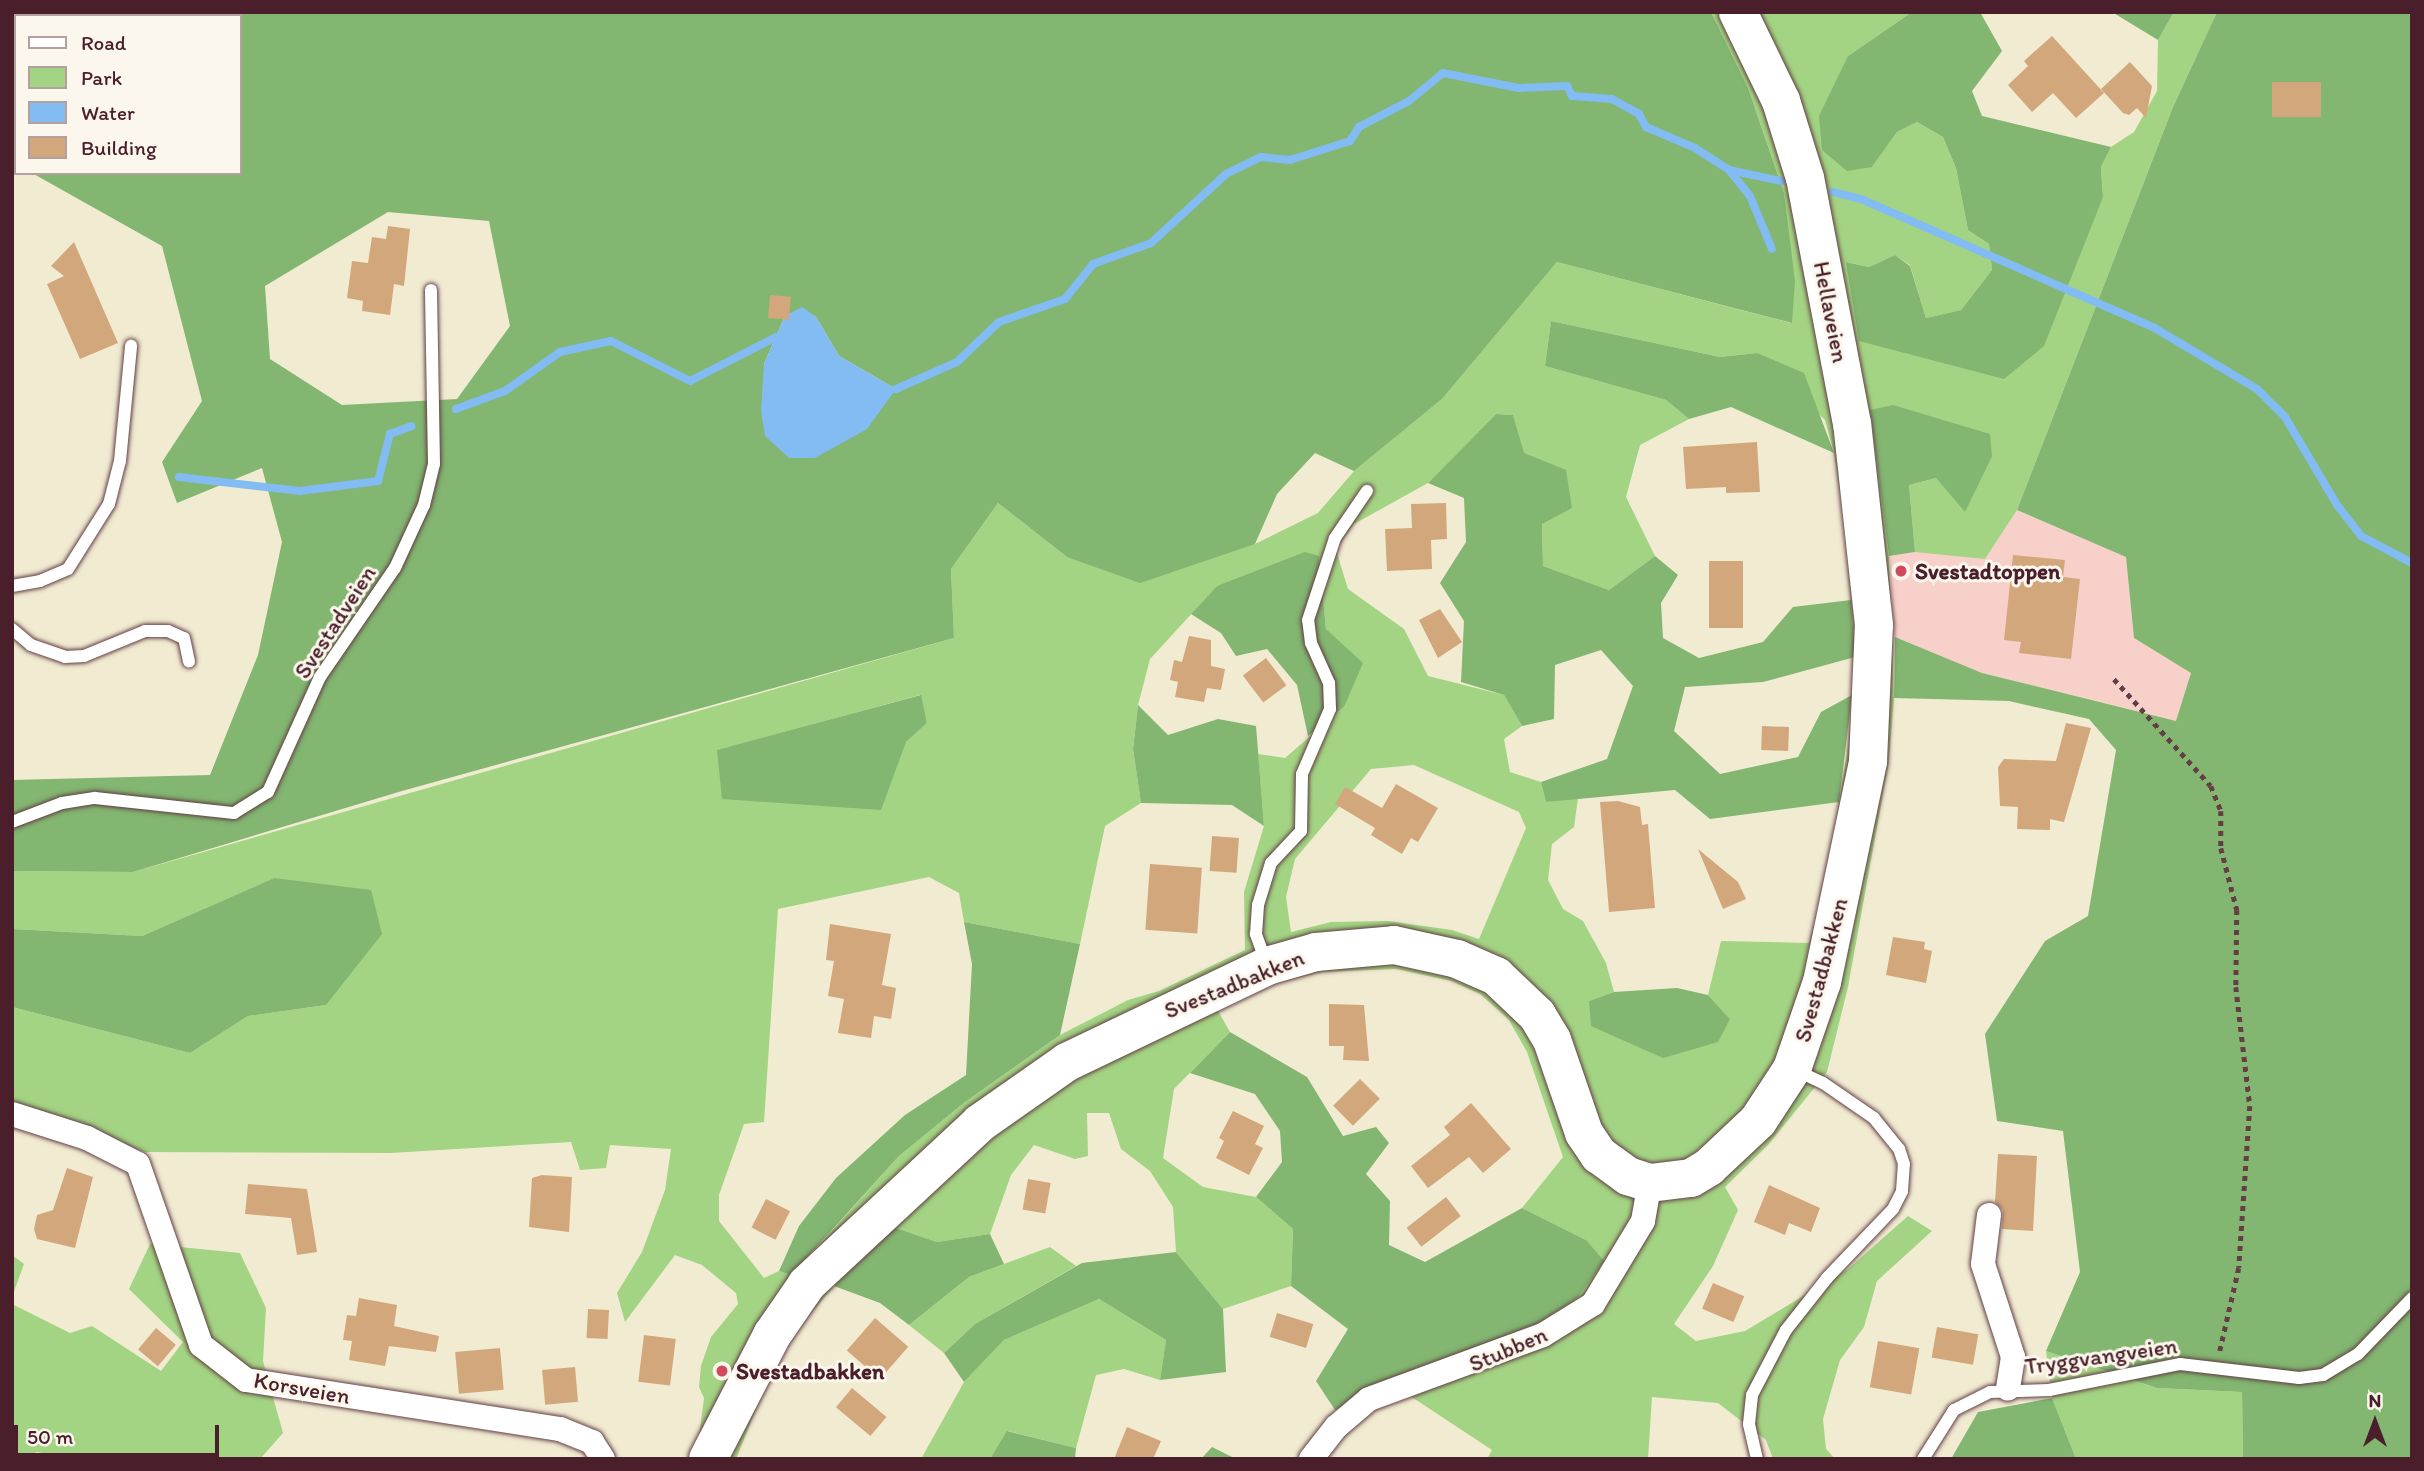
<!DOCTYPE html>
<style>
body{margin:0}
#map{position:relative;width:2424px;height:1471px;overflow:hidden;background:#f1ebd2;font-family:Itim,sans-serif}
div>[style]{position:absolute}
.built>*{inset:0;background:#f7d0c9}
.green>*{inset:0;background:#a3d483}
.forest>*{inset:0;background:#82b671}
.water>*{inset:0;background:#83bbf3}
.stream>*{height:8px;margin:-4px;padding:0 4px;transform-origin:4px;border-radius:4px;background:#83bbf3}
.building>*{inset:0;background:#d3a77c;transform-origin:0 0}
.path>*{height:4.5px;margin-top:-2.25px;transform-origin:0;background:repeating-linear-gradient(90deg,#633e44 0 5px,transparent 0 10px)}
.roads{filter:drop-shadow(0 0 2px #633e44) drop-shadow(0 0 2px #633e44)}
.lane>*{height:12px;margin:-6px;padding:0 6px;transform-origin:6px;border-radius:6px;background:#fff}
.street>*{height:24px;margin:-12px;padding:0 12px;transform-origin:12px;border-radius:12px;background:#fff}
.primary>*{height:38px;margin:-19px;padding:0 19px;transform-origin:19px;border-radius:19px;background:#fff}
.dots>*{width:19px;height:19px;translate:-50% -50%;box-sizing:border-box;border:4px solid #fbf7ec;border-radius:50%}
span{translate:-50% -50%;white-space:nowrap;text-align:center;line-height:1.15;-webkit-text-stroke:6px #fbf7ec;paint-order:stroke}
.street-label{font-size:23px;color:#4a1f2b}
.poi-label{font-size:23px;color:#4a1f2b;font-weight:700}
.left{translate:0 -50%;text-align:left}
.frame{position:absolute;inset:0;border:14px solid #4a1f2b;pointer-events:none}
.legend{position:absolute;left:14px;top:14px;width:228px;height:161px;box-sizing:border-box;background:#fbf7ec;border:2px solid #b4a19f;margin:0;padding:9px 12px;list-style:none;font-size:21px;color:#4a1f2b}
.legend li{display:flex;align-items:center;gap:14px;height:35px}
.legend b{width:35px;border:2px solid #b4a19f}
.north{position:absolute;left:2340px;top:1387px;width:70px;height:70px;-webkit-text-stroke:5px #fbf7ec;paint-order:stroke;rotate:0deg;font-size:19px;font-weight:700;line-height:28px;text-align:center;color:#4a1f2b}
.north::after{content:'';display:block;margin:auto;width:24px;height:32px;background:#4a1f2b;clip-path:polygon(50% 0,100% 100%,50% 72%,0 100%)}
.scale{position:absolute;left:14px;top:1425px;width:205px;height:32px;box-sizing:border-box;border:4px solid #4a1f2b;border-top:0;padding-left:9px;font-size:21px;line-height:24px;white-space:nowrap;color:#4a1f2b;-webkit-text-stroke:5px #fbf7ec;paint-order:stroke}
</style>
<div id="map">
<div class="built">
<div style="clip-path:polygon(2017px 510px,2126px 557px,2134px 638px,2191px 673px,2176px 721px,1982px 673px,1895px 637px,1889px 556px,1925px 550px,1985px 559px)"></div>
</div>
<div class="green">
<div style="clip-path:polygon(evenodd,1711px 12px,1912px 12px,1848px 56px,1872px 167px,1897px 132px,1917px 122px,1943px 137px,1956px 168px,1968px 230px,1989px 244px,1992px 270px,1961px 310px,1926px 318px,1910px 265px,1895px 255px,1869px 267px,1847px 262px,2004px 379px,2103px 197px,2101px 167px,2111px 147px,2134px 132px,2157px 91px,2158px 40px,2174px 12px,2217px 12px,2173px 107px,2017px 510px,1985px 559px,1915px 552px,1909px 485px,1936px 478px,1965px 511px,1992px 457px,1870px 410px,1889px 556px,1894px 698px,1889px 761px,1848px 987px,1827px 1072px,1768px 1145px,1725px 1187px,1738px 1210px,1713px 1266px,1674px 1324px,1696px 1341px,1745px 1331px,1848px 1269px,1908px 1216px,1932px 1231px,1877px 1281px,1864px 1327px,1840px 1360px,1823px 1419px,1826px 1449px,1835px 1459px,1773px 1459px,1766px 1440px,1718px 1403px,1652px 1397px,1648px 1459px,1487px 1459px,1492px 1450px,1389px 1382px,1586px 1240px,1522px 1208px,1563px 1157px,1527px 1052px,1509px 1020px,1480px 994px,1451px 981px,1396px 969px,1322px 972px,1261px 987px,1217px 1009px,1230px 1032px,1174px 1089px,1163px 1158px,1203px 1187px,1256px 1197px,1293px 1229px,1291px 1286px,1223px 1309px,1176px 1252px,1173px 1207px,1150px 1171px,1121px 1149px,1109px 1113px,1087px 1113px,1088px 1156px,1075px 1159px,1034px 1145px,1011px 1175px,990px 1234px,937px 1242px,893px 1227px,834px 1286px,793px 1335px,770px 1375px,736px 1459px,687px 1459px,699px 1437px,704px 1398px,699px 1387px,701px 1366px,711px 1337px,738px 1304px,736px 1293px,702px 1265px,675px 1255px,625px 1322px,617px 1293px,642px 1252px,665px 1190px,671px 1149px,610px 1145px,606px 1168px,580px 1170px,571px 1142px,391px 1153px,145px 1152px,12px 1106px,12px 1007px,190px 1053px,248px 1016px,326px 1005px,274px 878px,142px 936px,12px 929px,12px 871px,133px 872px,954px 638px,951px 569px,998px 503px,1067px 557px,1255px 544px,1318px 513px,1354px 471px,1442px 399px,1557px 262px,1791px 323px,1784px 193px,1748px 88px,1711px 12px,1551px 321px,1720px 357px,1757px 353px,1825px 420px,1834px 453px,1846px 529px,1855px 657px,1849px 741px,1826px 883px,1809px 943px,1721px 941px,1708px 995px,1730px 1019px,1589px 1001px,1614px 992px,1606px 963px,1583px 921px,1563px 909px,1548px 880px,1552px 844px,1574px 827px,1578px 798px,1546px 802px,1541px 782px,1510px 772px,1504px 739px,1522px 726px,1504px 695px,1428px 676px,1404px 629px,1348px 589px,1336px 550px,1354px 524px,1428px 483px,1496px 414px,1513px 415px,1542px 524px,1543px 566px,1609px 590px,1655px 556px,1626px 497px,1640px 445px,1689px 419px,1666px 400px,1545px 366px,1551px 321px,1711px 12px,1319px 556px,1326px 629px,1344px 707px,1285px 758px,1258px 754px,1264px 826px,1244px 892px,1245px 950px,1159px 991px,1128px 1000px,1060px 1035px,965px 1102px,899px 1156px,792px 1275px,779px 1271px,764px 1278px,719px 1221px,719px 1195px,744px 1124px,764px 1122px,778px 909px,929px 877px,959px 893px,964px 922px,1080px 944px,1105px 826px,1141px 803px,1133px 749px,1138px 705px,1150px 659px,1217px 586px,1319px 556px,1711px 12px,920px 695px,927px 723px,906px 742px,718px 750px,920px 695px,1711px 12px,1414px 765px,1519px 812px,1526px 828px,1479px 939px,1452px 930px,1388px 921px,1331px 922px,1291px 932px,1286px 897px,1295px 859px,1371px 769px,1414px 765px)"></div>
<div style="clip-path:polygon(150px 1244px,240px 1253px,266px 1308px,263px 1361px,283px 1433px,260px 1459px,83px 1459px,36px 1452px,31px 1459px,12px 1459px,12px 1304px,70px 1333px,92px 1326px,161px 1371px,183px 1342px,129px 1289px)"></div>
<div style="clip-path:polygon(1050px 1247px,1076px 1266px,975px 1324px,944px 1353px,909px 1325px,969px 1277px)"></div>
<div style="clip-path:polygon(12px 1255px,24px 1264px,12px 1297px)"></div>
<div style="clip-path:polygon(1099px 1299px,1166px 1340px,1160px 1380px,1124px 1369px,1096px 1375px,1076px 1448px,1008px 1431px,990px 1459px,921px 1459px,964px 1382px,1004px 1340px)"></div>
<div style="clip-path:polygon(2046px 1351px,2157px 1388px,2242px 1392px,2243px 1459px,2076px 1459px,2052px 1398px)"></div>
</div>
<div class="forest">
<div style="clip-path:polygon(evenodd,12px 12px,1711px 12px,1748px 88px,1784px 193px,1795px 281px,1792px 323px,1557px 262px,1442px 399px,1354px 471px,1315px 453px,1277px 494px,1255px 544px,1140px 583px,1067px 557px,998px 503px,951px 569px,954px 638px,402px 791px,133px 872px,12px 871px,12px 780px,210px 775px,258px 655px,282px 542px,262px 468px,177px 503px,162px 462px,202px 401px,162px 246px,32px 173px,240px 173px,240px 16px,16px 16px,16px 164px,12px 12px,388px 212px,489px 221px,510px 326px,457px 399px,342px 405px,270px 359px,265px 286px,388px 212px,12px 12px,802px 308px,816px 317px,839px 356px,896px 389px,764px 364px,785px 316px,802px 308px)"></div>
<div style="clip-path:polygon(1912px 12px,1980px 12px,2002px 51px,1972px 91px,1982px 116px,2111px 147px,2101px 167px,2103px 197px,2044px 346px,2004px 379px,1859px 341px,1846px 262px,1869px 267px,1895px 255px,1910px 266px,1926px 318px,1961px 310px,1992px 270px,1989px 244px,1968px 230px,1956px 168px,1943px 137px,1917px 122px,1897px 132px,1872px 167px,1847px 171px,1822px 150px,1819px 116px,1848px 56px)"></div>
<div style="clip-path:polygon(2112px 12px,2174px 12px,2158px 40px)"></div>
<div style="clip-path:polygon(2217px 12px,2412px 12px,2412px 1459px,2243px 1459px,2242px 1392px,2157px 1388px,2046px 1351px,2080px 1272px,2063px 1131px,1997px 1121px,1985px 1034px,2045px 941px,2088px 916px,2116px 750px,2089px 719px,2009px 701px,1894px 698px,1895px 637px,1982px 673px,2176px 721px,2191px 673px,2134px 638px,2126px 557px,2017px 510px,2173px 107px)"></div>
<div style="clip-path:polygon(1551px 321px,1720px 357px,1757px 353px,1804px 373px,1834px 453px,1731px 407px,1689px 419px,1666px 400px,1545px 366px)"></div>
<div style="clip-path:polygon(1893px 405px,1990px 434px,1992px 457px,1965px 512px,1936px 478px,1909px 485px,1915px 552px,1889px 556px,1870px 410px)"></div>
<div style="clip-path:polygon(1496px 414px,1513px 415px,1524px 453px,1566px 470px,1572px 508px,1542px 524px,1543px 566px,1609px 590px,1655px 556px,1678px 575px,1661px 603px,1663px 638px,1699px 658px,1763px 642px,1793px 607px,1851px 600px,1855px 657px,1763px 682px,1685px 687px,1674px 731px,1720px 774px,1798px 757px,1821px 712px,1852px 695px,1839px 802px,1710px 819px,1675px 790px,1546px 802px,1541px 782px,1607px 759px,1633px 686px,1601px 650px,1555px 665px,1554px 719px,1522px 726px,1504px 695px,1461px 682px,1464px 621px,1440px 583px,1466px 542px,1464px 498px,1428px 483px)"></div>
<div style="clip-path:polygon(1305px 552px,1319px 556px,1326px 629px,1363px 663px,1344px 707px,1308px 736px,1297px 685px,1267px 649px,1236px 656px,1221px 633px,1191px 614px,1217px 586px)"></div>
<div style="clip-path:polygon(921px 695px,927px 723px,906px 742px,881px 810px,722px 799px,717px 750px)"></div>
<div style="clip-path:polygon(1138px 705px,1168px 735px,1218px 719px,1256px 726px,1264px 826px,1232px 805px,1141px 803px,1133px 749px)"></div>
<div style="clip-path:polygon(274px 878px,371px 890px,382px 934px,326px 1005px,248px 1016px,190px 1053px,12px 1007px,12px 929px,142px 936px)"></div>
<div style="clip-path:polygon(964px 922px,1080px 944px,1060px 1035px,965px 1102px,899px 1156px,791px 1275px,779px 1271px,799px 1226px,836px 1178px,905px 1115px,966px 1075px,972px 964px)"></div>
<div style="clip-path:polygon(1677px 988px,1708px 995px,1730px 1019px,1718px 1042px,1663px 1058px,1591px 1026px,1589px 1001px,1614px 992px)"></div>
<div style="clip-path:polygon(1230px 1032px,1307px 1077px,1343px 1136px,1376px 1127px,1389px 1143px,1366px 1174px,1390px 1201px,1389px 1245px,1425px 1262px,1522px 1208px,1586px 1240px,1604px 1261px,1577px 1298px,1525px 1332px,1389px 1382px,1335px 1410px,1316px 1381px,1348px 1329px,1291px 1286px,1293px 1229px,1256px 1197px,1282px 1162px,1280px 1131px,1255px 1094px,1190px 1073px)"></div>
<div style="clip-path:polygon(893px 1227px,937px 1242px,990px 1234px,1004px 1264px,969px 1277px,909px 1325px,880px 1303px,834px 1286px)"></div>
<div style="clip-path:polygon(1176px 1252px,1223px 1309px,1226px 1372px,1160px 1380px,1166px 1340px,1099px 1299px,1004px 1340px,964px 1382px,944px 1353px,975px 1324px,1082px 1263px)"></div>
<div style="clip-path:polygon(2052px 1398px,2076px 1459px,1951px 1459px,1978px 1412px)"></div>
<div style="clip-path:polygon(1007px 1431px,1076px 1448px,1075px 1459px,990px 1459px)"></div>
<div style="clip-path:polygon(1212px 1447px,1236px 1459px,1201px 1459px)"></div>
</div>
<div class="water">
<div style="clip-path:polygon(802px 307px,816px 317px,839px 356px,896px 389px,867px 429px,815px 458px,789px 458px,765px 436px,761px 411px,764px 364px,785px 316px)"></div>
</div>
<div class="stream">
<div style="left:1729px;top:170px;width:53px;rotate:11.9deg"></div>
<div style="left:1833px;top:192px;width:29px;rotate:14deg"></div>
<div style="left:1861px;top:199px;width:319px;rotate:23.7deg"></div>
<div style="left:2153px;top:327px;width:121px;rotate:30.8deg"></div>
<div style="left:2257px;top:389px;width:40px;rotate:45deg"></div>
<div style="left:2285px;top:417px;width:102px;rotate:59.4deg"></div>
<div style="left:2337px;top:505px;width:39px;rotate:52deg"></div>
<div style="left:2361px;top:536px;width:58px;rotate:27.9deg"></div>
<div style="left:896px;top:389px;width:67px;rotate:-23.9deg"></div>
<div style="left:957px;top:362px;width:58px;rotate:-43.6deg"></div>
<div style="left:999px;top:322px;width:70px;rotate:-19.2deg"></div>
<div style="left:1065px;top:299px;width:45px;rotate:-51.3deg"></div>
<div style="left:1093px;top:264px;width:62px;rotate:-19.9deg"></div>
<div style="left:1151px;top:243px;width:102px;rotate:-42.6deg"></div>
<div style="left:1226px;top:174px;width:39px;rotate:-26deg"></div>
<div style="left:1261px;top:157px;width:29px;rotate:6deg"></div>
<div style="left:1290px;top:160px;width:63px;rotate:-17.6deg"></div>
<div style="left:1350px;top:141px;width:17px;rotate:-57deg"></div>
<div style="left:1359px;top:127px;width:56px;rotate:-27.5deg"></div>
<div style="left:1409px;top:101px;width:44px;rotate:-39.5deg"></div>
<div style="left:1443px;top:73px;width:77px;rotate:11.2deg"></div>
<div style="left:1519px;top:88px;width:48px;rotate:-2.4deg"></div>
<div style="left:1567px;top:86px;width:11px;rotate:63deg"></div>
<div style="left:1572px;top:96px;width:40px;rotate:4.3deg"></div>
<div style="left:1612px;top:99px;width:31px;rotate:29deg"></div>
<div style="left:1639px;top:114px;width:15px;rotate:62deg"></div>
<div style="left:1646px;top:127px;width:53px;rotate:23.2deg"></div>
<div style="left:1695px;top:148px;width:40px;rotate:32.9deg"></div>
<div style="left:1729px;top:170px;width:33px;rotate:51deg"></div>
<div style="left:1750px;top:196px;width:57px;rotate:67.5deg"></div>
<div style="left:456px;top:409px;width:52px;rotate:-20.2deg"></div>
<div style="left:505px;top:391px;width:67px;rotate:-35.3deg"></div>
<div style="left:560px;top:352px;width:52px;rotate:-12.2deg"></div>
<div style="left:611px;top:341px;width:89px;rotate:26.9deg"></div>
<div style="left:690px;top:381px;width:97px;rotate:-27.1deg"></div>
<div style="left:179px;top:477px;width:122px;rotate:6.6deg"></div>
<div style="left:300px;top:491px;width:79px;rotate:-7.3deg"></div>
<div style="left:378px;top:481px;width:49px;rotate:-75.7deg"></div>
<div style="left:390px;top:434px;width:23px;rotate:-20deg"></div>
</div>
<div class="building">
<div style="clip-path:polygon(2052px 36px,2104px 93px,2076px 118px,2053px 93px,2032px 112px,2008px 85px,2028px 66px,2024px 61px)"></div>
<div style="clip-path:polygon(2130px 62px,2152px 86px,2146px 118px,2137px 108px,2129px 115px,2123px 113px,2101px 89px)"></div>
<div style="left:2272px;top:82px;width:49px;height:35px"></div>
<div style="clip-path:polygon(388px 226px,410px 229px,404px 286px,394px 284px,390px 315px,362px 311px,363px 301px,347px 298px,352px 261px,368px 263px,372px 237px,386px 239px)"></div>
<div style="clip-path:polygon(74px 242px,118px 343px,80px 359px,47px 284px,64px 276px,51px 266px)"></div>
<div style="left:770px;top:295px;width:21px;height:23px;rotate:5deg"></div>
<div style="clip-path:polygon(1757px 442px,1760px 492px,1726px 493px,1726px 487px,1686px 489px,1683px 447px)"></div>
<div style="clip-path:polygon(1446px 503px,1447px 539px,1431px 540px,1432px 569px,1387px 571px,1385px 529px,1412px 528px,1411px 504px)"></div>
<div style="clip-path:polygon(2013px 555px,2065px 560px,2063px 577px,2080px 579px,2071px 659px,2019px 653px,2021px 642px,2004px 640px)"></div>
<div style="left:1709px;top:561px;width:34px;height:67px"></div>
<div style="clip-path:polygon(1440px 609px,1462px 642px,1438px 658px,1419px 620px)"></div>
<div style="clip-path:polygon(1189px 636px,1211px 640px,1211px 666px,1225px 669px,1221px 690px,1207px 688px,1204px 702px,1175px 697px,1178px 682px,1170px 680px,1174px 660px,1182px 662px)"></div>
<div style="left:1266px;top:658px;width:34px;height:29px;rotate:53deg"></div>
<div style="clip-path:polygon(2066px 723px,2091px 728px,2064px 822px,2050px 819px,2050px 830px,2017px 829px,2018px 807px,2000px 806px,1998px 767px,2004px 759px,2056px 761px)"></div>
<div style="left:1762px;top:726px;width:27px;height:24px;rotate:2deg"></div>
<div style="clip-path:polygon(1396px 784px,1438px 808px,1418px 842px,1411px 838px,1402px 854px,1371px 835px,1375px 828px,1335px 804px,1345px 787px,1382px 808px)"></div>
<div style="clip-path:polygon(1618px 801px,1640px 807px,1642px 825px,1648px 824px,1655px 908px,1609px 912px,1600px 802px)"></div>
<div style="left:1212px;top:836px;width:27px;height:35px;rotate:4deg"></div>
<div style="clip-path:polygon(1698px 849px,1738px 882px,1746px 899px,1723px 909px)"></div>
<div style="left:1150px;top:864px;width:52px;height:66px;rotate:4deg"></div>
<div style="clip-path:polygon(830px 924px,891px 934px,882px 985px,896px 988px,891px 1019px,874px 1016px,871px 1038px,838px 1033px,844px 999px,828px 996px,834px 961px,826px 960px)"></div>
<div style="clip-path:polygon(1893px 937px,1925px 942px,1924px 949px,1932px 951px,1926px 983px,1886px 975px)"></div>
<div style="clip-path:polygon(1329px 1004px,1364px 1005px,1369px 1061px,1343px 1060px,1344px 1046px,1329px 1046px)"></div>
<div style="left:1360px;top:1079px;width:28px;height:38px;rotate:45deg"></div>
<div style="clip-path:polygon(1471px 1103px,1511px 1149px,1483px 1173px,1469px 1157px,1428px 1188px,1411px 1166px,1450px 1135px,1444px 1127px)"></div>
<div style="clip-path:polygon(1233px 1111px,1264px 1126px,1255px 1144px,1263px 1148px,1249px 1175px,1216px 1158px,1224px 1141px,1219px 1138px)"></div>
<div style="clip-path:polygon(1998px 1154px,2037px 1156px,2033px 1231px,2002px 1229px,2003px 1210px,1995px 1202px)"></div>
<div style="clip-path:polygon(67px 1168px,93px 1177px,75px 1248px,37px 1239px,34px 1229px,37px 1215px,53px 1210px)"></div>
<div style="clip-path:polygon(542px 1175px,572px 1177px,569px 1232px,529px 1227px,532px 1178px)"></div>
<div style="left:1028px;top:1179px;width:23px;height:31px;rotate:10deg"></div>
<div style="clip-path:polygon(248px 1184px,307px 1189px,317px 1252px,297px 1255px,291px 1218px,245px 1214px)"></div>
<div style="clip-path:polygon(1769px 1185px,1820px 1208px,1811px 1232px,1789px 1223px,1785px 1235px,1754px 1222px)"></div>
<div style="left:1446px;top:1197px;width:24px;height:50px;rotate:52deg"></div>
<div style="left:766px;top:1199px;width:27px;height:32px;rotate:27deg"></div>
<div style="left:1713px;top:1283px;width:34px;height:28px;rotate:23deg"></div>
<div style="clip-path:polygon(359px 1298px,397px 1305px,394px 1326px,439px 1336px,436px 1352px,389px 1346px,385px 1366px,349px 1360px,352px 1341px,343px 1340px,347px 1315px,356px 1316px)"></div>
<div style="left:588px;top:1309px;width:21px;height:29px;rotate:3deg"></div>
<div style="left:1277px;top:1313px;width:38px;height:25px;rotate:17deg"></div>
<div style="left:875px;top:1318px;width:44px;height:43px;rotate:41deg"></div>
<div style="left:1937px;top:1327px;width:42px;height:31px;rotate:10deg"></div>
<div style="left:156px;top:1328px;width:26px;height:28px;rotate:40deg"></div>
<div style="left:644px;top:1335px;width:32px;height:47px;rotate:7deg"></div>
<div style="left:1878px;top:1341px;width:42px;height:47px;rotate:10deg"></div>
<div style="left:500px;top:1348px;width:42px;height:45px;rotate:85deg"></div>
<div style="left:575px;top:1367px;width:35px;height:33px;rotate:85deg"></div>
<div style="left:852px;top:1388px;width:45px;height:25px;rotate:40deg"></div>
<div style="clip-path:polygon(1127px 1427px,1161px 1441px,1153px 1459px,1114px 1459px)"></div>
</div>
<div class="path">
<div style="left:2114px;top:679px;width:144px;rotate:47.8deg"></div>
<div style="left:2211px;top:786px;width:27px;rotate:68deg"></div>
<div style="left:2221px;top:811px;width:37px;rotate:90deg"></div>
<div style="left:2221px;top:848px;width:64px;rotate:75.5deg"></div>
<div style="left:2237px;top:910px;width:77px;rotate:90.7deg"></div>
<div style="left:2236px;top:987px;width:120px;rotate:83.3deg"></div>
<div style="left:2250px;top:1106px;width:162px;rotate:93.9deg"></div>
<div style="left:2239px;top:1268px;width:85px;rotate:102.9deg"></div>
</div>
<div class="roads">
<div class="lane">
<div style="left:12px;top:586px;width:28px;rotate:-10deg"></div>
<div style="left:40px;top:581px;width:30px;rotate:-23deg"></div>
<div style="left:68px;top:569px;width:77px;rotate:-57.8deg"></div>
<div style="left:109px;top:504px;width:44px;rotate:-75.7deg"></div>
<div style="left:120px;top:461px;width:116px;rotate:-84.5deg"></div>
<div style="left:12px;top:629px;width:25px;rotate:40deg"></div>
<div style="left:31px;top:645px;width:36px;rotate:19deg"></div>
<div style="left:65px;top:657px;width:19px;rotate:-3deg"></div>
<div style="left:84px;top:656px;width:66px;rotate:-22.3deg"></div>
<div style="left:145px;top:631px;width:23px"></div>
<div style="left:168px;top:631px;width:17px;rotate:24deg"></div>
<div style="left:184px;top:638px;width:24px;rotate:78deg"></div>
<div style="left:12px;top:822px;width:53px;rotate:-20.8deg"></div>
<div style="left:62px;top:803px;width:33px;rotate:-9deg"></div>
<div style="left:95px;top:798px;width:140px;rotate:6.2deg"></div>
<div style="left:234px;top:813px;width:40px;rotate:-32deg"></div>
<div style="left:268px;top:792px;width:126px;rotate:-65.7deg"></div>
<div style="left:320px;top:677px;width:132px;rotate:-55.5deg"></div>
<div style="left:395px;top:568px;width:69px;rotate:-65.3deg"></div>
<div style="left:424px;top:505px;width:42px;rotate:-76.3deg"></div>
<div style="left:434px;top:464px;width:174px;rotate:-91deg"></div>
<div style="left:1266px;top:962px;width:30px;rotate:-110deg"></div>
<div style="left:1256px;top:934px;width:29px;rotate:-86deg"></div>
<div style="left:1258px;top:905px;width:44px;rotate:-72.8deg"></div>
<div style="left:1271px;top:863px;width:44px;rotate:-46.8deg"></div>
<div style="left:1301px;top:831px;width:57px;rotate:-89deg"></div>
<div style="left:1302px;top:774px;width:71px;rotate:-66.7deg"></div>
<div style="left:1330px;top:709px;width:26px;rotate:-92deg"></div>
<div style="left:1329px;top:683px;width:44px;rotate:-114.2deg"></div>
<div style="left:1311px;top:643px;width:23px;rotate:-97deg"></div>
<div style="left:1308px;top:620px;width:86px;rotate:-71.8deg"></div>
<div style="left:1335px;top:538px;width:57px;rotate:-55.8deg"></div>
<div style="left:1757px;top:1459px;width:36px;rotate:-103deg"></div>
<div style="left:1749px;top:1424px;width:29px;rotate:-84deg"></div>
<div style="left:1752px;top:1395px;width:73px;rotate:-62.4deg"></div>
<div style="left:1786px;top:1330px;width:66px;rotate:-51.7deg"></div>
<div style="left:1827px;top:1278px;width:95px;rotate:-46.3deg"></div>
<div style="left:1893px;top:1209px;width:20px;rotate:-63deg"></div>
<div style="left:1902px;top:1191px;width:27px;rotate:-86deg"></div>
<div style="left:1904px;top:1164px;width:16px;rotate:-108deg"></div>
<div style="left:1899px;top:1149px;width:40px;rotate:-129deg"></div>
<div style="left:1874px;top:1118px;width:62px;rotate:-145.5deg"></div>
<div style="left:1823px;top:1083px;width:31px;rotate:-155deg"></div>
<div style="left:1923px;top:1459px;width:58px;rotate:-57.7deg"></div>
<div style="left:1954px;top:1410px;width:40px;rotate:-26.6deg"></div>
<div style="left:1990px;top:1392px;width:59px;rotate:-1.9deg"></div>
<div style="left:2049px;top:1390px;width:134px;rotate:-11.2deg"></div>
<div style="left:2180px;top:1364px;width:120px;rotate:6.7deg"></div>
<div style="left:2299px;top:1378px;width:24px;rotate:-7deg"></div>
<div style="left:2323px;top:1375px;width:41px;rotate:-31deg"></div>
<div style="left:2358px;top:1354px;width:78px;rotate:-46deg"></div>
</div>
<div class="street">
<div style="left:12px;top:1114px;width:79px;rotate:17.7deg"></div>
<div style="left:87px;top:1138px;width:57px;rotate:27deg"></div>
<div style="left:138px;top:1164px;width:192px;rotate:70.8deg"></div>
<div style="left:201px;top:1345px;width:57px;rotate:37.9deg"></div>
<div style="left:246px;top:1380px;width:318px;rotate:8.9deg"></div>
<div style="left:560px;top:1429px;width:35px;rotate:22deg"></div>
<div style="left:592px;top:1442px;width:20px;rotate:57deg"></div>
<div style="left:1989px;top:1215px;width:49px;rotate:97deg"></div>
<div style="left:1983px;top:1264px;width:98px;rotate:72.1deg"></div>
<div style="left:2013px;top:1357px;width:32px;rotate:99deg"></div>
<div style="left:1311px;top:1459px;width:41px;rotate:-52deg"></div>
<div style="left:1336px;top:1427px;width:43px;rotate:-40.3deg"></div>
<div style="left:1369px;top:1399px;width:185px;rotate:-20.2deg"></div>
<div style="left:1543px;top:1335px;width:59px;rotate:-31.8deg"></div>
<div style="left:1593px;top:1304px;width:97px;rotate:-58.9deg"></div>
<div style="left:1643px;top:1221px;width:39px;rotate:-80deg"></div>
</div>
<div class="primary">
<div style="left:708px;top:1459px;width:140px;rotate:-62.7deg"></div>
<div style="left:772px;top:1335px;width:62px;rotate:-55.5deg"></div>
<div style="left:807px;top:1284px;width:236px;rotate:-42.9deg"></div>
<div style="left:980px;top:1123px;width:106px;rotate:-35deg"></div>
<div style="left:1067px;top:1062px;width:222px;rotate:-25.6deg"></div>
<div style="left:1267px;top:966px;width:51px;rotate:-15.9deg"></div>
<div style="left:1316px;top:952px;width:78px;rotate:-5.1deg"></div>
<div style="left:1394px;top:945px;width:65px;rotate:12.5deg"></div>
<div style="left:1457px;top:959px;width:43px;rotate:23.6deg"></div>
<div style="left:1496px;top:976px;width:57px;rotate:43.6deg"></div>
<div style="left:1537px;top:1015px;width:29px;rotate:59deg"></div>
<div style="left:1552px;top:1040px;width:98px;rotate:71deg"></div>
<div style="left:1584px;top:1133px;width:27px;rotate:56deg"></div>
<div style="left:1599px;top:1155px;width:36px;rotate:36deg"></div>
<div style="left:1628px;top:1176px;width:23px;rotate:18deg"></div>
<div style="left:1650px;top:1183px;width:41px;rotate:-7deg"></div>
<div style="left:1691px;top:1178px;width:21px;rotate:-31deg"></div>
<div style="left:1709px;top:1167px;width:67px;rotate:-43.2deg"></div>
<div style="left:1758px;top:1121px;width:62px;rotate:-56.8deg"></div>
<div style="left:1792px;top:1069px;width:92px;rotate:-71deg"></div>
<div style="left:1822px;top:982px;width:226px;rotate:-78.2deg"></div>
<div style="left:1868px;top:761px;width:136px;rotate:-87.5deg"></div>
<div style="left:1874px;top:625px;width:202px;rotate:-96.2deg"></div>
<div style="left:1852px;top:424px;width:250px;rotate:-100.8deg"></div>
<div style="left:1805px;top:178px;width:81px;rotate:-107.3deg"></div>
<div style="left:1781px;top:101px;width:99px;rotate:-115.8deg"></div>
</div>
</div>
<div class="dots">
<div style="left:1901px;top:571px;background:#d1495b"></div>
<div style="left:722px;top:1371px;background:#d1495b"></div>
</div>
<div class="street-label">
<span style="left:1831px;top:312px;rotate:79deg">Hellaveien</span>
<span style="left:335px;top:622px;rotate:-57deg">Svestadveien</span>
<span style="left:1821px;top:970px;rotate:-75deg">Svestadbakken</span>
<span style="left:1234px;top:984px;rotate:-22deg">Svestadbakken</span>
<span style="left:1508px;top:1349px;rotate:-23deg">Stubben</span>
<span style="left:2101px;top:1356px;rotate:-8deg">Tryggvangveien</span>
<span style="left:302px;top:1388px;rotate:10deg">Korsveien</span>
</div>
<div class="poi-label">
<span class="left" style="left:1915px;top:571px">Svestadtoppen</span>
<span class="left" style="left:736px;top:1371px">Svestadbakken</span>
</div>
<div class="frame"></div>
<ul class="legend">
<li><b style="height:9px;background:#fff"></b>Road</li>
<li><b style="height:19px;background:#a3d483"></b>Park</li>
<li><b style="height:19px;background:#83bbf3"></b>Water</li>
<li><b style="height:19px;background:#d3a77c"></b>Building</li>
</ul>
<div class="north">N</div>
<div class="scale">50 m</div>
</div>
